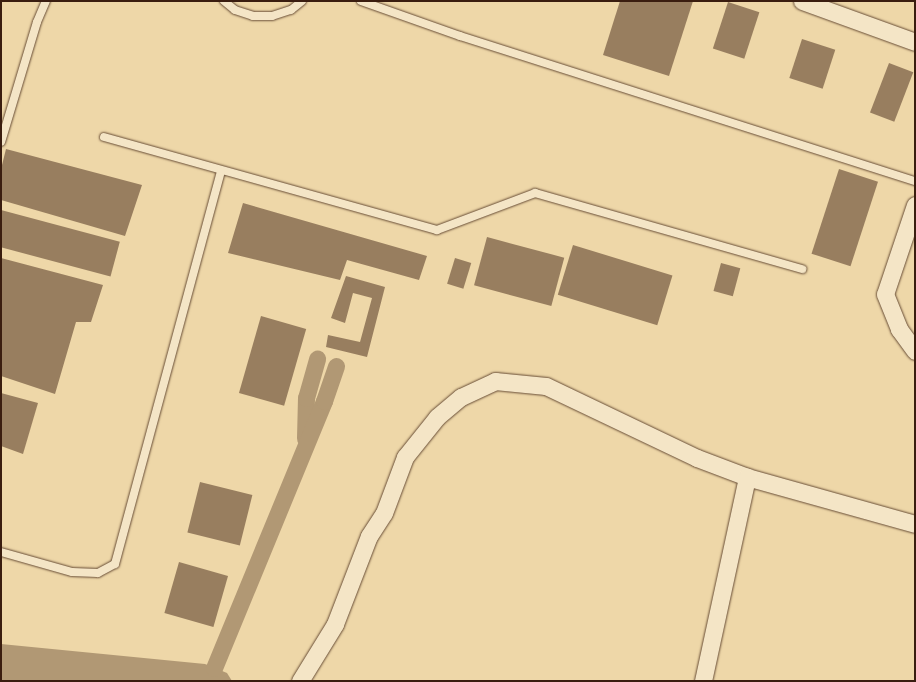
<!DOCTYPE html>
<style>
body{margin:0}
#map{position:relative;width:916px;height:682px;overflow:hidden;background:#eed7a8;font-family:"Libre Bodoni",serif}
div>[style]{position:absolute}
.water>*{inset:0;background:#b19874}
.canal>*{height:17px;margin:-8.5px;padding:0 8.5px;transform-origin:8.5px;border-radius:8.5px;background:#b19874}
.building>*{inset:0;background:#987e5f;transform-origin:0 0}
.roads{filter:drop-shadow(0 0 1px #674c35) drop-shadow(0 0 1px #674c35)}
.lane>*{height:8px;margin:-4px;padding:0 4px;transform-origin:4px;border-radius:4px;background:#f4e5c6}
.street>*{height:17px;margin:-8.5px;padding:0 8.5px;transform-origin:8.5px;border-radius:8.5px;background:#f4e5c6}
span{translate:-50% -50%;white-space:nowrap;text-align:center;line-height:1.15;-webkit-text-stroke:4px #f4e5c6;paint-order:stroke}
.frame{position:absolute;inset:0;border:2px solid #3a1d0f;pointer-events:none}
</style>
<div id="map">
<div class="water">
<div style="clip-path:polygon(1px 644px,205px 664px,227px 673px,232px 681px,1px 681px)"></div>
</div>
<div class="canal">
<div style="left:305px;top:438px;width:40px;rotate:-88.6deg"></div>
<div style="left:306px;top:398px;width:41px;rotate:-74.2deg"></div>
<div style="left:214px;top:668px;width:289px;rotate:-67.6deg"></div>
<div style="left:324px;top:401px;width:37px;rotate:-71deg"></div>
</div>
<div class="building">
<div style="clip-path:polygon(620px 1px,693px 1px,669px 76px,603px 55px)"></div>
<div style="left:728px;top:2px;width:33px;height:49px;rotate:18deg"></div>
<div style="left:802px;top:39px;width:35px;height:41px;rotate:18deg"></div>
<div style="left:889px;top:63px;width:26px;height:53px;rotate:21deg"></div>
<div style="clip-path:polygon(6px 149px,142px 185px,125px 236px,1px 200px,1px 169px)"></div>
<div style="left:839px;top:169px;width:41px;height:89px;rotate:18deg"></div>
<div style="clip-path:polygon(243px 203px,427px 256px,419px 280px,347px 260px,340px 280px,228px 253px)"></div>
<div style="left:1px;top:210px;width:123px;height:36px;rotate:15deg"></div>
<div style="left:487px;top:237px;width:80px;height:50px;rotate:15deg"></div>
<div style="left:573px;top:245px;width:104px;height:52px;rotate:17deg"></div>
<div style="clip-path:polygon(1px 258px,103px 285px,91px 322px,76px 322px,55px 394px,1px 376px)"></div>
<div style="left:455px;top:258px;width:17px;height:27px;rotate:17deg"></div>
<div style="left:721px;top:263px;width:20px;height:29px;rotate:15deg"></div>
<div style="clip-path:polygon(346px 276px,385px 287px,367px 357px,326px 347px,328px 335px,360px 342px,372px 298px,353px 293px,345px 323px,331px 318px)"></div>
<div style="left:261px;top:316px;width:47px;height:80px;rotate:16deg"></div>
<div style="clip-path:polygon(1px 393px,38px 403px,23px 454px,1px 446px)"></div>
<div style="left:200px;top:482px;width:54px;height:52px;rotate:14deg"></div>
<div style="left:179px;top:562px;width:51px;height:53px;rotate:16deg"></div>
</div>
<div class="roads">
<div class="lane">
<div style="left:224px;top:1px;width:14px;rotate:39deg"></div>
<div style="left:235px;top:10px;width:19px;rotate:18deg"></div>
<div style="left:253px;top:16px;width:19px"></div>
<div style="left:272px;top:16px;width:20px;rotate:-18deg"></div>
<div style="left:291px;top:10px;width:14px;rotate:-39deg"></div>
<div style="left:361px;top:1px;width:105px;rotate:19.5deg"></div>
<div style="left:460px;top:36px;width:478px;rotate:17.7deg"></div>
<div style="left:104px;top:137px;width:346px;rotate:15.6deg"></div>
<div style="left:437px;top:230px;width:105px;rotate:-20.7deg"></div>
<div style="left:535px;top:193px;width:278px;rotate:15.9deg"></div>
<div style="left:1px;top:142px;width:125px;rotate:-73.3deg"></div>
<div style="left:37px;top:22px;width:23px;rotate:-67deg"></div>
<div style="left:1px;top:552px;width:74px;rotate:15.7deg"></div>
<div style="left:72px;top:572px;width:26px;rotate:2deg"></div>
<div style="left:98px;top:573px;width:19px;rotate:-28deg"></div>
<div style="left:115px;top:564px;width:407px;rotate:-74.9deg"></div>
</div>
<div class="street">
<div style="left:802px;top:1px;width:120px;rotate:19.9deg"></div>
<div style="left:915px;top:205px;width:94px;rotate:108.6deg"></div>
<div style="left:885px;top:294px;width:38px;rotate:68deg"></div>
<div style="left:899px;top:329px;width:27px;rotate:54deg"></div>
<div style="left:300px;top:681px;width:67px;rotate:-58.4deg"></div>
<div style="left:335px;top:624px;width:94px;rotate:-68.9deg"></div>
<div style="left:369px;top:536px;width:27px;rotate:-57deg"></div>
<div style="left:384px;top:513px;width:60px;rotate:-69.4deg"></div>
<div style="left:405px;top:457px;width:51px;rotate:-51.3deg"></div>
<div style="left:437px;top:417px;width:31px;rotate:-40deg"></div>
<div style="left:461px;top:397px;width:38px;rotate:-25deg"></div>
<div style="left:495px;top:381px;width:51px;rotate:5.6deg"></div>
<div style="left:546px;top:386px;width:167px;rotate:25.5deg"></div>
<div style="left:697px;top:458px;width:53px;rotate:20.8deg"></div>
<div style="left:747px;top:477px;width:174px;rotate:15.6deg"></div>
<div style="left:703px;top:681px;width:209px;rotate:-77.8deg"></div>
</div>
</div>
<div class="frame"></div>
</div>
